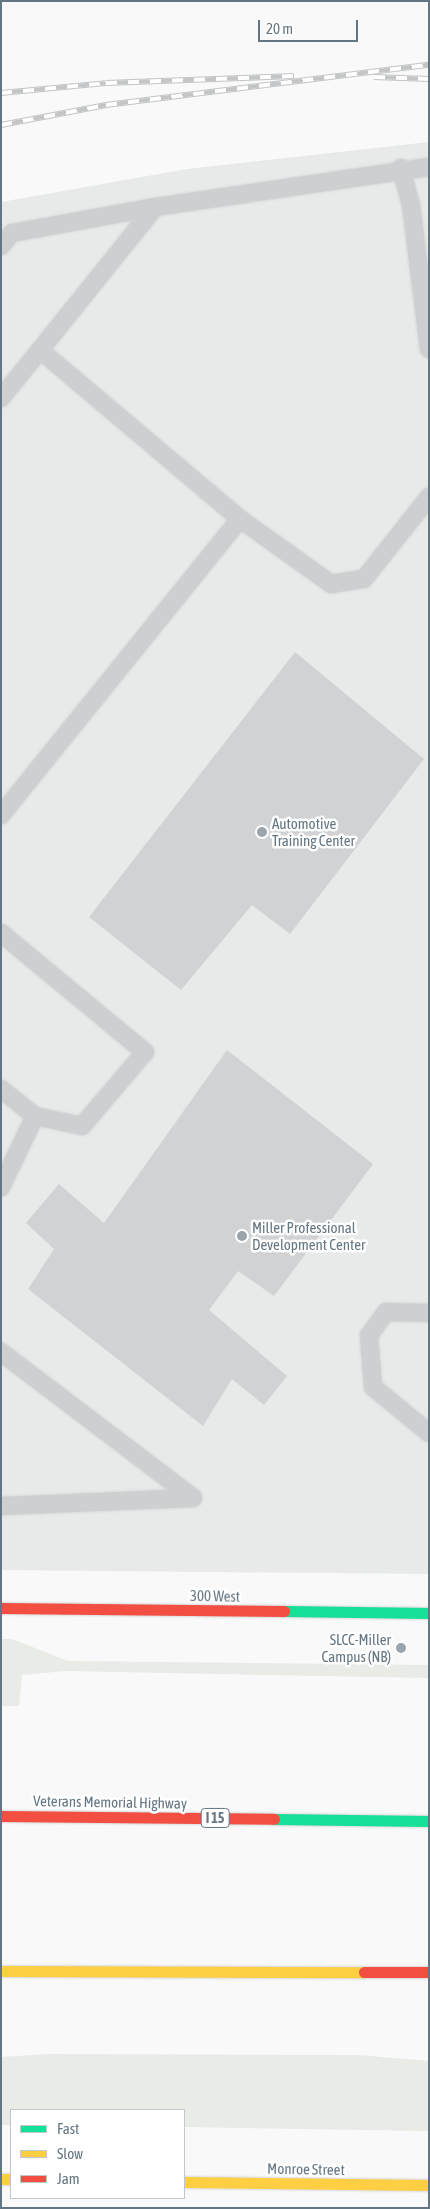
<!DOCTYPE html>
<style>
body{margin:0}
#map{position:relative;width:430px;height:2209px;overflow:hidden;background:#f9f9f9;font-family:"Asap Condensed",sans-serif}
div>[style]{position:absolute}
.built>*{inset:0;background:#e8e9e9}
.green>*{inset:0;background:#e8ebe6}
.building>*{inset:0;background:#d0d2d3}
.roads{filter:drop-shadow(0 0 1px #d5d6d7) drop-shadow(0 0 1px #d5d6d7)}
.lane>*{height:18px;margin:-9px;padding:0 9px;transform-origin:9px;border-radius:9px;background:#cecfd0}
.fast>*{height:11px;margin:-5.5px;padding:0 5.5px;transform-origin:5.5px;border-radius:5.5px;background:#16e098}
.slow>*{height:11px;margin:-5.5px;padding:0 5.5px;transform-origin:5.5px;border-radius:5.5px;background:#ffcf43}
.jam>*{height:11px;margin:-5.5px;padding:0 5.5px;transform-origin:5.5px;border-radius:5.5px;background:#f24e42}
.rail>*{height:5.5px;margin-top:-2.75px;transform-origin:0;background:repeating-linear-gradient(90deg,#fff 0 11px,#c3c5c6 0 22px);box-sizing:border-box;border-block:1px solid #c3c5c6}
.dots>*{width:14px;height:14px;translate:-50% -50%;box-sizing:border-box;border:2px solid #fff;border-radius:50%}
span{translate:-50% -50%;white-space:nowrap;text-align:center;line-height:1.15;-webkit-text-stroke:5px #fff;paint-order:stroke}
.shield-label span{padding:1px 4px;background:#fff;border:1px solid;border-radius:4px;-webkit-text-stroke-width:0}
.shield-label{font-size:14px;color:#657683;font-weight:700}
.poi-label{font-size:15px;color:#657683}
.left{translate:0 -50%;text-align:left}
.right{translate:-100% -50%;text-align:right}
.street-label{font-size:15px;color:#657683}
.frame{position:absolute;inset:0;border:2px solid #657683;pointer-events:none}
.legend{position:absolute;left:10px;top:2109px;width:175px;height:90px;box-sizing:border-box;background:#fff;border:1px solid #c1c8cd;margin:0;padding:6px 9px;list-style:none;font-size:15px;color:#657683}
.legend li{display:flex;align-items:center;gap:10px;height:25px}
.legend b{width:25px;border:1px solid #c1c8cd}
.scale{position:absolute;left:258px;top:20px;width:100px;height:22px;box-sizing:border-box;border:2px solid #657683;border-top:0;padding-left:6px;font-size:15px;line-height:18px;white-space:nowrap;color:#657683;-webkit-text-stroke:4px #fff;paint-order:stroke}
</style>
<div id="map">
<div class="built">
<div style="clip-path:polygon(429px 142px,429px 1574px,1px 1570px,1px 202px,187px 169px)"></div>
</div>
<div class="green">
<div style="clip-path:polygon(1px 1639px,12px 1639px,68px 1661px,429px 1665px,429px 1678px,65px 1671px,22px 1675px,19px 1706px,1px 1706px)"></div>
<div style="clip-path:polygon(49px 2054px,359px 2055px,429px 2061px,429px 2131px,184px 2127px,184px 2110px,11px 2110px,11px 2125px,1px 2125px,1px 2057px)"></div>
</div>
<div class="building">
<div style="clip-path:polygon(295px 652px,424px 759px,290px 934px,252px 905px,181px 990px,89px 917px)"></div>
<div style="clip-path:polygon(227px 1050px,373px 1164px,274px 1296px,238px 1271px,209px 1310px,287px 1376px,264px 1405px,232px 1379px,203px 1426px,28px 1289px,54px 1249px,26px 1223px,59px 1184px,104px 1223px)"></div>
</div>
<div class="roads">
<div class="lane">
<div style="left:401px;top:168px;width:38px;rotate:75deg"></div>
<div style="left:411px;top:205px;width:145px;rotate:82.9deg"></div>
<div style="left:155px;top:207px;width:184px;rotate:128.8deg"></div>
<div style="left:40px;top:350px;width:262px;rotate:40.2deg"></div>
<div style="left:240px;top:519px;width:112px;rotate:35.5deg"></div>
<div style="left:331px;top:584px;width:33px;rotate:-9deg"></div>
<div style="left:364px;top:579px;width:105px;rotate:-51.6deg"></div>
<div style="left:1px;top:246px;width:17px;rotate:-50deg"></div>
<div style="left:12px;top:233px;width:145px;rotate:-10.3deg"></div>
<div style="left:155px;top:207px;width:277px;rotate:-8.3deg"></div>
<div style="left:1px;top:398px;width:62px;rotate:-50.9deg"></div>
<div style="left:1px;top:815px;width:380px;rotate:-51.1deg"></div>
<div style="left:1px;top:933px;width:187px;rotate:39.6deg"></div>
<div style="left:145px;top:1052px;width:97px;rotate:130.4deg"></div>
<div style="left:82px;top:1126px;width:48px;rotate:-168deg"></div>
<div style="left:1px;top:1089px;width:43px;rotate:38.5deg"></div>
<div style="left:35px;top:1116px;width:79px;rotate:115.6deg"></div>
<div style="left:429px;top:1313px;width:43px;rotate:-178.7deg"></div>
<div style="left:386px;top:1312px;width:29px;rotate:126deg"></div>
<div style="left:369px;top:1335px;width:52px;rotate:85.6deg"></div>
<div style="left:373px;top:1387px;width:72px;rotate:39.4deg"></div>
<div style="left:1px;top:1352px;width:241px;rotate:37.2deg"></div>
<div style="left:193px;top:1498px;width:192px;rotate:177.6deg"></div>
</div>
<div class="fast">
<div style="left:284px;top:1611px;width:145px;rotate:0.8deg"></div>
<div style="left:274px;top:1819px;width:155px;rotate:0.7deg"></div>
</div>
<div class="slow">
<div style="left:1px;top:1971px;width:363px;rotate:0.2deg"></div>
<div style="left:1px;top:2179px;width:10px"></div>
<div style="left:184px;top:2182px;width:245px;rotate:0.7deg"></div>
</div>
<div class="jam">
<div style="left:1px;top:1608px;width:283px;rotate:0.6deg"></div>
<div style="left:1px;top:1816px;width:273px;rotate:0.6deg"></div>
<div style="left:364px;top:1972px;width:65px"></div>
</div>
</div>
<div class="rail">
<div style="left:374px;top:77px;width:55px;rotate:2.1deg"></div>
<div style="left:1px;top:93px;width:105px;rotate:-5.4deg"></div>
<div style="left:106px;top:83px;width:188px;rotate:-2.1deg"></div>
<div style="left:1px;top:125px;width:107px;rotate:-10.8deg"></div>
<div style="left:106px;top:105px;width:325px;rotate:-7.1deg"></div>
</div>
<div class="dots">
<div style="left:262px;top:832px;background:#99a4ac"></div>
<div style="left:242px;top:1236px;background:#99a4ac"></div>
<div style="left:401px;top:1648px;background:#99a4ac"></div>
</div>
<div class="shield-label">
<span style="left:215px;top:1818px">I 15</span>
</div>
<div class="poi-label">
<span class="left" style="left:272px;top:832px">Automotive<br>Training Center</span>
<span class="left" style="left:252px;top:1236px">Miller Professional<br>Development Center</span>
<span class="right" style="left:391px;top:1648px">SLCC-Miller<br>Campus (NB)</span>
</div>
<div class="street-label">
<span style="left:215px;top:1596px;rotate:1deg">300 West</span>
<span style="left:110px;top:1802px;rotate:1deg">Veterans Memorial Highway</span>
<span style="left:306px;top:2169px;rotate:1deg">Monroe Street</span>
</div>
<div class="frame"></div>
<ul class="legend">
<li><b style="height:6px;background:#16e098"></b>Fast</li>
<li><b style="height:6px;background:#ffcf43"></b>Slow</li>
<li><b style="height:6px;background:#f24e42"></b>Jam</li>
</ul>
<div class="scale">20 m</div>
</div>
